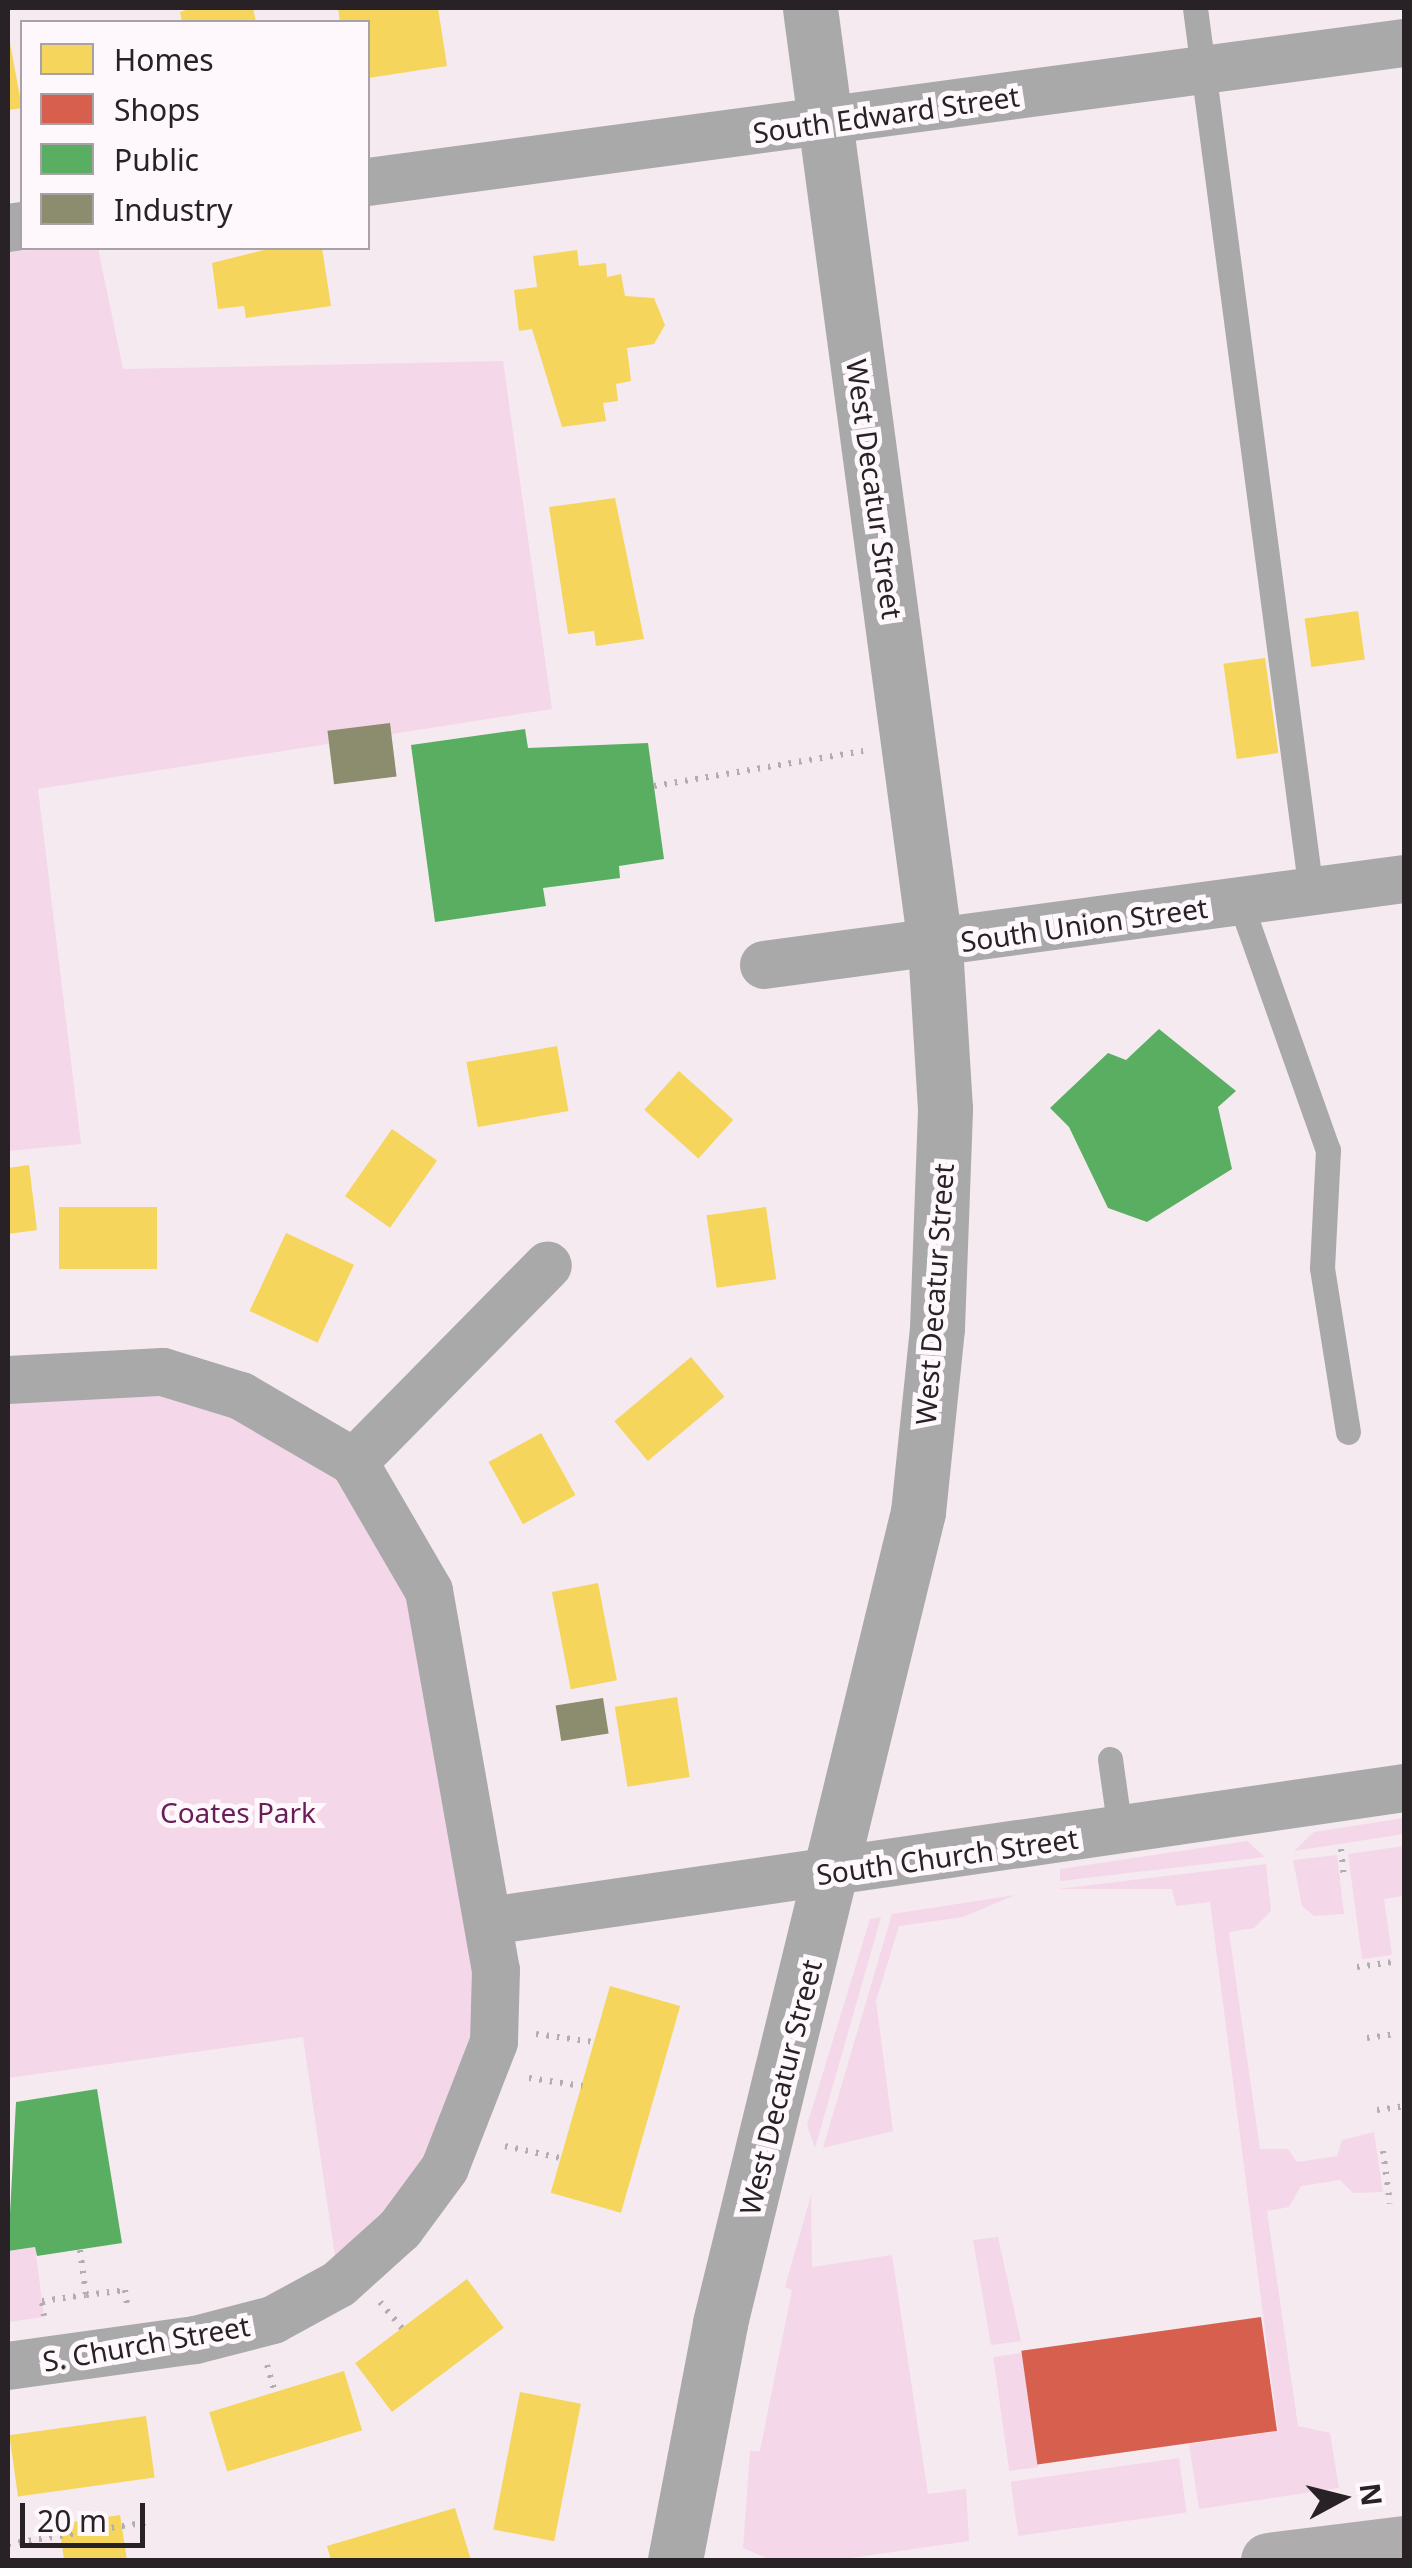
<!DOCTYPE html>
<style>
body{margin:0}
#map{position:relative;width:1412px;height:2568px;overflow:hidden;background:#f4eaf0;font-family:"Noto Sans",sans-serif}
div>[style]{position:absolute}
.green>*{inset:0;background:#f5d7ea;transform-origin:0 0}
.homes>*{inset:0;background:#f6d55c;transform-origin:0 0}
.shops>*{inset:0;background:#d6604d;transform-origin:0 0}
.public>*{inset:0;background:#5aae61}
.industry>*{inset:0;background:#8c8c6e;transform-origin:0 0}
.path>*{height:6px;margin-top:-3px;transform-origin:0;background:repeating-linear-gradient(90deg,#b2aeaf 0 2.5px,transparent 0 10.5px)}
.service>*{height:25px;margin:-12.5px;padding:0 12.5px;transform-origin:12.5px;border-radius:12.5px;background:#aaa9a9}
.minor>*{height:48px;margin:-24px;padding:0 24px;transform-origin:24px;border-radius:24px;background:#aaa9a9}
.tertiary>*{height:55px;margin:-27.5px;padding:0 27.5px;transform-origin:27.5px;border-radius:27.5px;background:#aaa9a9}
.primary>*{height:55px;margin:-27.5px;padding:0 27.5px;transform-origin:27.5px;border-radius:27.5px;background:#afacae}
span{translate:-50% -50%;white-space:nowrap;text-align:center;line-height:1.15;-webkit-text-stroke:10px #fef8fc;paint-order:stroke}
.street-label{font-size:28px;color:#282226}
.park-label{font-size:28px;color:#691d57}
.frame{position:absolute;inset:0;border:10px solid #282226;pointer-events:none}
.legend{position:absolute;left:20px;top:20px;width:350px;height:230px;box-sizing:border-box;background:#fef8fc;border:2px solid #a8a2a6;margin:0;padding:12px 18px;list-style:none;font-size:30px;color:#282226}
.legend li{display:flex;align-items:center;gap:20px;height:50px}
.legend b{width:50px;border:2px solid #a8a2a6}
.north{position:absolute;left:1292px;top:2448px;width:100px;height:100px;-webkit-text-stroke:8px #fef8fc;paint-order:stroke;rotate:83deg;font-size:28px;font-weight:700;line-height:40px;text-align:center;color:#282226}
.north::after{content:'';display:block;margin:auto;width:35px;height:45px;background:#282226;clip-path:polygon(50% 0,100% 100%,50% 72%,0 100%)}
.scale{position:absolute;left:20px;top:2503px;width:125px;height:45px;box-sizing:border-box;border:5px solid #282226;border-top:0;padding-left:12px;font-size:30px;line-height:35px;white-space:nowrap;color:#282226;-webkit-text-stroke:8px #fef8fc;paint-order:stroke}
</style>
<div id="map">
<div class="green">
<div style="clip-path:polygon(98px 248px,123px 369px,503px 361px,552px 709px,38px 789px,81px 1144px,8px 1151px,8px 251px)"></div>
<div style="clip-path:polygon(8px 1380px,241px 1396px,394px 1525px,496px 1970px,475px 2108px,339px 2284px,303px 2037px,8px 2078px)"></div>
<div style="clip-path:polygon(1404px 1818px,1404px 1834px,1294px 1851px,1314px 1832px)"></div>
<div style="clip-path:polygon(1247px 1841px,1265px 1857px,1060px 1881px,1060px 1869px)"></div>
<div style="clip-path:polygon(1404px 1846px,1404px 1896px,1384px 1899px,1392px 1955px,1362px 1959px,1348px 1854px)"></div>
<div style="clip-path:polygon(1337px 1855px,1344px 1914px,1314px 1916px,1302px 1906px,1293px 1860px)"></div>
<div style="clip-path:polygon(1266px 1864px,1271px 1911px,1254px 1928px,1229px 1932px,1260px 2149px,1288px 2149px,1297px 2162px,1337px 2156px,1342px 2140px,1374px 2132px,1383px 2192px,1353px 2193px,1340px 2180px,1301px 2186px,1289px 2207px,1267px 2211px,1298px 2426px,1330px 2433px,1339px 2488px,1199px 2509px,1189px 2444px,1278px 2431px,1210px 1902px,1176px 1906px,1172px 1889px,1058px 1889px)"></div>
<div style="clip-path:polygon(1015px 1895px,963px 1917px,899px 1926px,876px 2001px,893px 2131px,823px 2148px,892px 1914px)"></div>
<div style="clip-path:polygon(881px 1917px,815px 2148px,807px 2125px,870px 1919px)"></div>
<div style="clip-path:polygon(811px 2195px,812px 2267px,892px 2255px,928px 2494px,966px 2489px,969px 2541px,837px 2560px,771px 2560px,743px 2548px,750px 2451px,760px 2451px,792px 2290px,785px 2287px)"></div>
<div style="clip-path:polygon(998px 2237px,1021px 2341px,991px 2345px,973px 2240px)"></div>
<div style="clip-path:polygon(35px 2247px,44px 2317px,8px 2322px,8px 2251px)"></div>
<div style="left:1022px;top:2353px;width:115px;height:29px;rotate:82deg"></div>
<div style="left:1179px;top:2458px;width:55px;height:170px;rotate:82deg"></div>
</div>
<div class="homes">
<div style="clip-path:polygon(192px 8px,253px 8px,256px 22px,182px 22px,180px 12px)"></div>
<div style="clip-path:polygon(338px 8px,438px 8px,447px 66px,368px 78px,368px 22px,340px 22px)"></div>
<div style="clip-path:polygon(8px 32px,22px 108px,8px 110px)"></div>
<div style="clip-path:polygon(272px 248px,322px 248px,331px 306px,246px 318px,244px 306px,218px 309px,212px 263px)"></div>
<div style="clip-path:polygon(577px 250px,579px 266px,606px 263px,607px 277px,621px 274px,625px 296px,654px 298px,665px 325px,654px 344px,627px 348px,631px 381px,616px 384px,618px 401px,603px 403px,606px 421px,562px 427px,532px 329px,519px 331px,514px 290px,537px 287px,533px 256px)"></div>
<div style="clip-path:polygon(615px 498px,644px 639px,596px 646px,594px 631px,568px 634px,549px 507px)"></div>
<div style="left:1358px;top:611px;width:49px;height:54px;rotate:82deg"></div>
<div style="left:1265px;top:658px;width:96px;height:42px;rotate:82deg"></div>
<div style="left:557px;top:1046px;width:66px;height:92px;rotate:80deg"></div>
<div style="left:679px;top:1071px;width:73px;height:52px;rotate:42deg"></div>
<div style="left:392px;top:1129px;width:55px;height:82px;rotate:35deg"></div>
<div style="clip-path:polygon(29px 1165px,37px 1230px,8px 1234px,8px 1168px)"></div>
<div style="left:157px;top:1207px;width:62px;height:98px;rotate:90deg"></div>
<div style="left:766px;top:1207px;width:73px;height:60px;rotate:82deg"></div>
<div style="left:286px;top:1233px;width:75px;height:86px;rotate:25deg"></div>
<div style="left:691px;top:1357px;width:52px;height:100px;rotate:50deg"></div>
<div style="left:541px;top:1433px;width:71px;height:60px;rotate:61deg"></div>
<div style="left:598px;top:1583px;width:99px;height:47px;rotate:79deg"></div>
<div style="left:677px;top:1697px;width:81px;height:63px;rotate:81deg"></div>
<div style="left:610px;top:1986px;width:73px;height:215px;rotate:16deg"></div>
<div style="left:467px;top:2279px;width:61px;height:140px;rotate:53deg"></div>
<div style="left:344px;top:2371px;width:62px;height:141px;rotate:73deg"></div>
<div style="left:520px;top:2392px;width:62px;height:140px;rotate:11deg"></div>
<div style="left:146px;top:2416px;width:62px;height:138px;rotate:82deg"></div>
<div style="clip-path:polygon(455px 2508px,471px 2560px,331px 2560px,327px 2546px)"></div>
<div style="clip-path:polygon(120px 2515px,127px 2560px,64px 2560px,59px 2524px)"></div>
</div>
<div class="shops">
<div style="left:1261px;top:2317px;width:115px;height:242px;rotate:82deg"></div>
</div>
<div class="public">
<div style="clip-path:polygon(525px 729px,528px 748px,648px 743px,664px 859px,619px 866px,620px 878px,543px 888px,546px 906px,435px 922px,411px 745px)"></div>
<div style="clip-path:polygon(1159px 1029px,1236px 1091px,1218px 1107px,1232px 1169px,1147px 1222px,1108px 1208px,1069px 1127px,1050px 1108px,1108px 1053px,1126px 1060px)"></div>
<div style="clip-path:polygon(97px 2089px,122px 2243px,37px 2256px,35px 2247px,8px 2251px,16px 2102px)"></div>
</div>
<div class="industry">
<div style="left:390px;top:723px;width:54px;height:63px;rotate:83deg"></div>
<div style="left:603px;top:1698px;width:36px;height:48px;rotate:81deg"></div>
</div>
<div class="path">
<div style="left:654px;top:786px;width:212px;rotate:-9.5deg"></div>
<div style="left:1341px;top:1849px;width:31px;rotate:84deg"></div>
<div style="left:1357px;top:1967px;width:36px;rotate:-8deg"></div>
<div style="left:536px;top:2034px;width:59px;rotate:7.9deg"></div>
<div style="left:1367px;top:2038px;width:28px;rotate:-8deg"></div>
<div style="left:529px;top:2078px;width:54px;rotate:8.6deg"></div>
<div style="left:1377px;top:2110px;width:27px;rotate:-8deg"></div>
<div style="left:505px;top:2146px;width:57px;rotate:12.1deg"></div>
<div style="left:1383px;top:2151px;width:53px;rotate:82.5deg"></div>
<div style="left:80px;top:2250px;width:45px;rotate:82.4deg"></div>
<div style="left:380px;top:2302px;width:34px;rotate:50deg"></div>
<div style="left:44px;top:2316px;width:15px;rotate:-98deg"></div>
<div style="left:42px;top:2301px;width:44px;rotate:-7.8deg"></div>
<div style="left:86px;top:2295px;width:39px;rotate:-7deg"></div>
<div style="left:125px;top:2290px;width:14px;rotate:82deg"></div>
<div style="left:267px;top:2365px;width:29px;rotate:74deg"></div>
<div style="left:8px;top:2544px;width:143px;rotate:-8.9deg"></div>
</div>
<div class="service">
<div style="left:1195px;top:8px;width:892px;rotate:82.52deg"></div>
<div style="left:1240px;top:902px;width:263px;rotate:70.5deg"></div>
<div style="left:1328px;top:1150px;width:118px;rotate:92.9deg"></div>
<div style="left:1322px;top:1268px;width:166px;rotate:81deg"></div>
<div style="left:1110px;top:1759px;width:72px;rotate:82deg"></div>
</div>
<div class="minor">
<div style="left:368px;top:182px;width:1045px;rotate:-7.64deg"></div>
<div style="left:8px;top:228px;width:14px;rotate:-8deg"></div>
<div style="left:764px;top:965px;width:646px;rotate:-7.65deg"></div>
<div style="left:8px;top:1380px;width:155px;rotate:-3deg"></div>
<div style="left:163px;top:1372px;width:82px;rotate:17.1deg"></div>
<div style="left:241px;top:1396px;width:131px;rotate:30.3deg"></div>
<div style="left:354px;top:1462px;width:149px;rotate:59.8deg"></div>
<div style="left:429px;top:1591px;width:385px;rotate:80deg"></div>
<div style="left:496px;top:1970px;width:72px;rotate:91.6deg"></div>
<div style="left:494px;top:2042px;width:135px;rotate:111.3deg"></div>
<div style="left:445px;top:2168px;width:76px;rotate:126.4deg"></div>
<div style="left:400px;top:2229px;width:82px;rotate:138deg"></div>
<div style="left:339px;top:2284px;width:75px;rotate:151.4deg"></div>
<div style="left:273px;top:2320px;width:81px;rotate:165.6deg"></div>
<div style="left:195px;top:2340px;width:189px;rotate:172.1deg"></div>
<div style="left:354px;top:1462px;width:276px;rotate:-45.4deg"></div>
<div style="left:489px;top:1921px;width:925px;rotate:-8.27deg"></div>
</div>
<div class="tertiary">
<div style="left:675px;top:2560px;width:241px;rotate:-79.2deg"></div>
<div style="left:720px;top:2323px;width:835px;rotate:-76.28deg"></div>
<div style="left:918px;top:1512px;width:185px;rotate:-84.1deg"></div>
<div style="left:937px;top:1328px;width:219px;rotate:-87.9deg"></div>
<div style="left:945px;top:1109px;width:164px;rotate:-93.5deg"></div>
<div style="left:935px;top:945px;width:945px;rotate:-97.6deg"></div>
</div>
<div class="primary">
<div style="left:1268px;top:2560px;width:137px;rotate:-7.1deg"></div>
</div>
<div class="street-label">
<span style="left:886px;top:114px;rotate:-8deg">South Edward Street</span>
<span style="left:875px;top:489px;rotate:82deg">West Decatur Street</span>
<span style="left:1084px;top:924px;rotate:-8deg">South Union Street</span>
<span style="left:934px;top:1294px;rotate:-86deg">West Decatur Street</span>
<span style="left:947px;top:1856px;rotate:-8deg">South Church Street</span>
<span style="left:780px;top:2087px;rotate:-76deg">West Decatur Street</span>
<span style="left:146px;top:2343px;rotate:-10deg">S. Church Street</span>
</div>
<div class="park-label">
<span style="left:238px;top:1812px">Coates Park</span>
</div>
<div class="frame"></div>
<ul class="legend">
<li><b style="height:28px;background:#f6d55c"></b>Homes</li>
<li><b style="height:28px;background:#d6604d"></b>Shops</li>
<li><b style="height:28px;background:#5aae61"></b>Public</li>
<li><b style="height:28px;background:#8c8c6e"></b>Industry</li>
</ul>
<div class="north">N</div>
<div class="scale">20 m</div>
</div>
